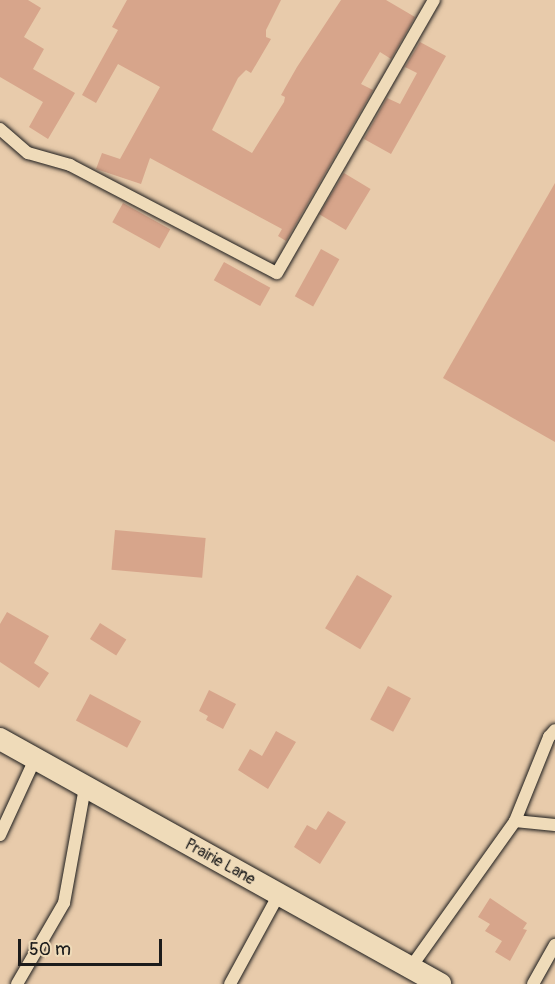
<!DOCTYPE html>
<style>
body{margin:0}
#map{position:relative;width:555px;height:984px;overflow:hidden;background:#e8cbab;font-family:Pangolin,sans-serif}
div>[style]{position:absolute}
.building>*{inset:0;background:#d7a58b;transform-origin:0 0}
.roads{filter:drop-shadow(0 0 2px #1c1c1c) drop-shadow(0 0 2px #1c1c1c)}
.lane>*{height:12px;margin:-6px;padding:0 6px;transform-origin:6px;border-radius:6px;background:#efdbb9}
.street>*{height:22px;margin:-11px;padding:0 11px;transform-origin:11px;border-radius:11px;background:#efdbb9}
span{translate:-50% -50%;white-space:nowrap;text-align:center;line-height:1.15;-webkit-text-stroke:5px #efdbb9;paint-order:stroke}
.street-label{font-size:16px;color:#1c1c1c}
.scale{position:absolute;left:18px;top:939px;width:144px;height:27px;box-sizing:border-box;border:3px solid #1c1c1c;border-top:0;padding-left:8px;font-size:18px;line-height:21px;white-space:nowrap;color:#1c1c1c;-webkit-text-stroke:4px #efdbb9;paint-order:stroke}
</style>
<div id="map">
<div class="building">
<div style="clip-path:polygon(0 0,28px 0,41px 8px,24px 37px,44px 49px,33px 69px,75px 93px,48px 139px,29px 127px,43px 102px,0 77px)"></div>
<div style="clip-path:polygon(127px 0,281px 0,266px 30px,266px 37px,271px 39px,251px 73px,246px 70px,238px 78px,212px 130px,252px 153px,284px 102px,285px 97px,281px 95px,297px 67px,341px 0,386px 0,415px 17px,391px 59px,380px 52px,361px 84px,373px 90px,286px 241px,278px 236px,282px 229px,150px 158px,141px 184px,96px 169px,102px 153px,120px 159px,160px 87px,118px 64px,96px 103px,82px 95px,118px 30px,112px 27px)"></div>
<div style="clip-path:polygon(420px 42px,446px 56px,391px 154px,364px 139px,387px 98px,400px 104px,417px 73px,405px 67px)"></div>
<div style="left:344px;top:173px;width:31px;height:48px;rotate:31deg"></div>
<div style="clip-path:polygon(555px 183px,555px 442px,443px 378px)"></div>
<div style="left:123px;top:203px;width:54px;height:22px;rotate:29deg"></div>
<div style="left:321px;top:249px;width:21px;height:54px;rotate:29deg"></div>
<div style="left:224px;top:262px;width:53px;height:21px;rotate:29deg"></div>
<div style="left:115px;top:530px;width:91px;height:40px;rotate:5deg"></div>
<div style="left:357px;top:575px;width:41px;height:62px;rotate:31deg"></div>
<div style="clip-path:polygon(7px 612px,49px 636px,34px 663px,49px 673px,39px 688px,0 662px,0 624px)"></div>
<div style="left:100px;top:623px;width:31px;height:19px;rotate:32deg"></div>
<div style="left:388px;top:686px;width:26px;height:38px;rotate:28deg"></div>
<div style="clip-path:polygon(209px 690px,236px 704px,223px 729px,206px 720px,208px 716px,199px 711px)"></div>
<div style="left:90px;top:694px;width:58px;height:30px;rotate:28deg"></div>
<div style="clip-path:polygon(276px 731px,296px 742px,268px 789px,238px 770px,250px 749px,262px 756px)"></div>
<div style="clip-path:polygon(328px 811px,346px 822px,320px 864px,294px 847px,307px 825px,316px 830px)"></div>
<div style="clip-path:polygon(490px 898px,527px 923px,523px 929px,527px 930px,510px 961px,495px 952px,502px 941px,485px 931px,490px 924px,478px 917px)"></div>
</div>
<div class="roads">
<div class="lane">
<div style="left:0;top:129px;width:37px;rotate:41deg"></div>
<div style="left:28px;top:153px;width:44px;rotate:15.9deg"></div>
<div style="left:70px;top:165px;width:233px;rotate:27.6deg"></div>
<div style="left:277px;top:273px;width:315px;rotate:-60.1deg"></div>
<div style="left:515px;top:821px;width:40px;rotate:5.7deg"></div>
<div style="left:0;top:835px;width:84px;rotate:-65.3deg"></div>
<div style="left:411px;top:967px;width:179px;rotate:-54.5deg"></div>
<div style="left:515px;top:821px;width:91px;rotate:-68deg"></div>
<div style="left:549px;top:737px;width:9px;rotate:-49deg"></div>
<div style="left:17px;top:984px;width:94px;rotate:-59.9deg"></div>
<div style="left:64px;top:903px;width:118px;rotate:-79.7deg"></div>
<div style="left:230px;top:984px;width:102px;rotate:-61.4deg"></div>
<div style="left:533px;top:984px;width:45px;rotate:-60.6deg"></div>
</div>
<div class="street">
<div style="left:0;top:739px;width:504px;rotate:29.11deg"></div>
</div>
</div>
<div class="street-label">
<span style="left:220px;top:862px;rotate:29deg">Prairie Lane</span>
</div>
<div class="scale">50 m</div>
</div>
